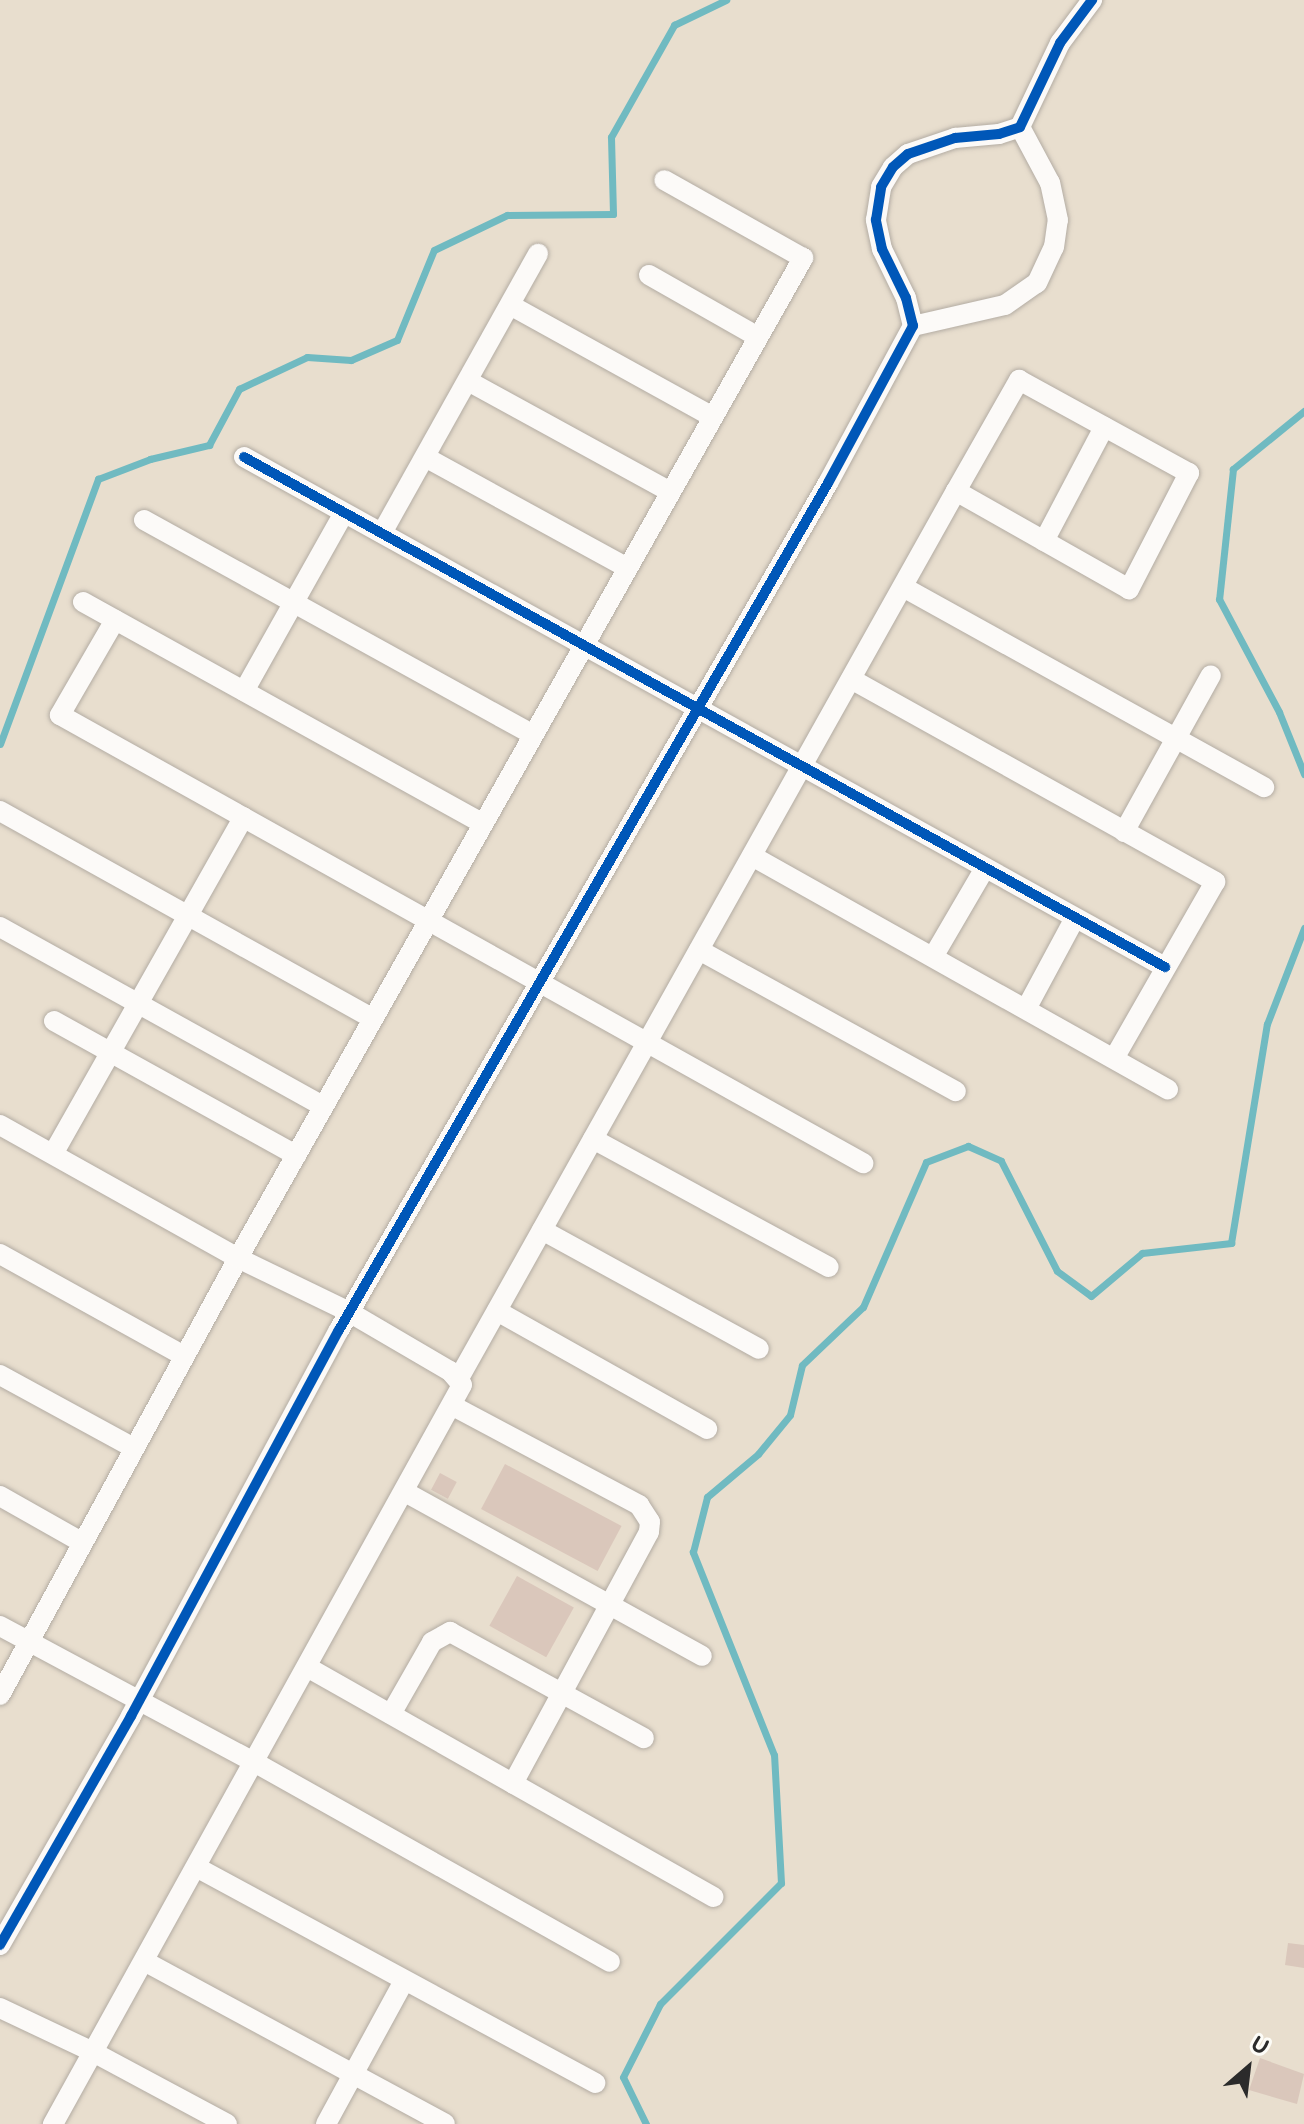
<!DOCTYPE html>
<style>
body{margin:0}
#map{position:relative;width:1304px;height:2124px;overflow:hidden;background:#e8dece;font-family:"Balsamiq Sans",sans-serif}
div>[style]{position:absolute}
.stream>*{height:7px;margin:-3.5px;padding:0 3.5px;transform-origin:3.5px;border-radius:3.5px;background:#70bac1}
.building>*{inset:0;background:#dac7bb;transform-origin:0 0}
.roads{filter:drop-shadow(0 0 2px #b3aca3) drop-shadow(0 0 2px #b3aca3)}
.minor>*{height:20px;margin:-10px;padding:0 10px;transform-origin:10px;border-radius:10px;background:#fcfaf8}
.cycleway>*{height:10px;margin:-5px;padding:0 5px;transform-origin:5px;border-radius:5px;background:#0057b8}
span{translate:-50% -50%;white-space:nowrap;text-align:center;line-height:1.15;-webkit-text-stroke:8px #fdfcf7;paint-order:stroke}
.north{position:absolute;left:1208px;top:2028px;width:80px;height:80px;-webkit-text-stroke:6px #fdfcf7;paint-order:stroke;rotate:28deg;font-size:22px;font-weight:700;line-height:32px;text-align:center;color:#2b2b2b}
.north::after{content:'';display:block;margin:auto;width:28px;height:36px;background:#2b2b2b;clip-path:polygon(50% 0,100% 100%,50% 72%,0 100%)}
</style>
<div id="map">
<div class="stream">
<div style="left:1304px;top:411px;width:92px;rotate:140.8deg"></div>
<div style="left:1233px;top:469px;width:131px;rotate:96.1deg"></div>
<div style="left:1219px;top:599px;width:128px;rotate:62deg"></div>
<div style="left:1279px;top:712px;width:67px;rotate:68deg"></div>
<div style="left:0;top:744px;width:283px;rotate:-69.7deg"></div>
<div style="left:98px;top:479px;width:56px;rotate:-21deg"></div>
<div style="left:150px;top:459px;width:61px;rotate:-13.3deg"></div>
<div style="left:209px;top:445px;width:64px;rotate:-61.8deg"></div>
<div style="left:239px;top:389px;width:75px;rotate:-25.2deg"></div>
<div style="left:307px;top:357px;width:44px;rotate:3.9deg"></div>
<div style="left:351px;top:360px;width:50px;rotate:-23.5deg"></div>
<div style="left:397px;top:340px;width:97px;rotate:-67.7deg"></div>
<div style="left:434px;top:250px;width:81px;rotate:-25.6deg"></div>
<div style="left:507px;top:215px;width:106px;rotate:-0.5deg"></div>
<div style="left:613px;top:214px;width:77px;rotate:-91.5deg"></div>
<div style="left:611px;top:137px;width:129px;rotate:-60.6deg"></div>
<div style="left:674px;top:25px;width:58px;rotate:-25.7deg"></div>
<div style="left:646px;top:2124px;width:52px;rotate:-116.1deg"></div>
<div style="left:623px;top:2077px;width:82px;rotate:-63.1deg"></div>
<div style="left:660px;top:2004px;width:171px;rotate:-45deg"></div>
<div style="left:781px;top:1883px;width:128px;rotate:-93.1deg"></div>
<div style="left:774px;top:1755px;width:219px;rotate:-111.8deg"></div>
<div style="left:693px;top:1552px;width:57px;rotate:-75.7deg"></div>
<div style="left:707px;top:1497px;width:67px;rotate:-40.1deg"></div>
<div style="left:758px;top:1454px;width:50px;rotate:-50.6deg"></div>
<div style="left:790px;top:1415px;width:51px;rotate:-76.5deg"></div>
<div style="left:802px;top:1365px;width:84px;rotate:-43.6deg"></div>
<div style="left:863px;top:1307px;width:158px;rotate:-66.5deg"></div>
<div style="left:926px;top:1162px;width:45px;rotate:-20.9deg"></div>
<div style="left:968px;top:1146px;width:36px;rotate:24deg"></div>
<div style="left:1001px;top:1161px;width:123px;rotate:63deg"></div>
<div style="left:1057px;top:1271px;width:42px;rotate:36.3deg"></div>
<div style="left:1091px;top:1296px;width:67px;rotate:-40.1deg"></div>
<div style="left:1142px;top:1253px;width:90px;rotate:-6.4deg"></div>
<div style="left:1231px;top:1243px;width:222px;rotate:-80.7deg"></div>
<div style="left:1267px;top:1024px;width:103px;rotate:-68.9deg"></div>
</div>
<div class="building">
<div style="left:505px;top:1464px;width:132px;height:51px;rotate:28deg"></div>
<div style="left:440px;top:1473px;width:19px;height:19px;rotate:28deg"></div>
<div style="left:517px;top:1576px;width:65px;height:57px;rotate:29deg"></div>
<div style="clip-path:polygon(1288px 1943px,1304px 1945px,1304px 1968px,1285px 1965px)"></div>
<div style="clip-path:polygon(1260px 2058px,1304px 2074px,1297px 2104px,1249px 2090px)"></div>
</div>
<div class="roads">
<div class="minor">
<div style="left:649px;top:275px;width:125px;rotate:29.6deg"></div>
<div style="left:510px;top:305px;width:232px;rotate:28.9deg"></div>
<div style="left:913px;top:326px;width:94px;rotate:-12.9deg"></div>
<div style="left:1005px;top:305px;width:39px;rotate:-35deg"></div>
<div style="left:1037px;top:283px;width:40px;rotate:-65deg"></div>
<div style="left:1054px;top:247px;width:27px;rotate:-82deg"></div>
<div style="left:1058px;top:220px;width:38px;rotate:-102deg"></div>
<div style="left:1050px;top:183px;width:64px;rotate:-118.2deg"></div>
<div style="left:468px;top:381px;width:231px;rotate:28.7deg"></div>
<div style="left:244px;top:457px;width:1053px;rotate:28.98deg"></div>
<div style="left:425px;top:457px;width:231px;rotate:28.7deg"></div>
<div style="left:144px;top:520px;width:444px;rotate:28.9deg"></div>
<div style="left:382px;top:533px;width:320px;rotate:-60.8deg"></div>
<div style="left:1044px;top:541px;width:129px;rotate:-62.2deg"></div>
<div style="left:903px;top:587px;width:413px;rotate:29deg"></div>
<div style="left:83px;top:602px;width:457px;rotate:29deg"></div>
<div style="left:115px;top:620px;width:110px;rotate:120.1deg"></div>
<div style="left:60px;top:715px;width:920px;rotate:29.16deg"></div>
<div style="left:851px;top:679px;width:417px;rotate:29.1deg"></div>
<div style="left:1215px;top:882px;width:203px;rotate:119.8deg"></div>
<div style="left:244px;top:691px;width:204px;rotate:-60.7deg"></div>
<div style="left:0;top:811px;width:427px;rotate:29.1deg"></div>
<div style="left:1124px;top:832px;width:179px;rotate:-61deg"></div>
<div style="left:752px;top:856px;width:477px;rotate:29.3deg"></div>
<div style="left:0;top:927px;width:369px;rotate:29deg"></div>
<div style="left:699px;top:950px;width:293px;rotate:28.8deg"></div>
<div style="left:933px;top:957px;width:103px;rotate:-59.7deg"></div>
<div style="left:1026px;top:1009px;width:103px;rotate:-61.7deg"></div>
<div style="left:54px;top:1021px;width:277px;rotate:29deg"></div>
<div style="left:0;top:1125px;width:273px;rotate:29.2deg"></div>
<div style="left:238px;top:1258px;width:123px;rotate:25.9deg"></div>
<div style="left:349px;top:1312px;width:117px;rotate:30.3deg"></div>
<div style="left:450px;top:1371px;width:18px;rotate:49deg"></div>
<div style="left:462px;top:1385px;width:845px;rotate:118.96deg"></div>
<div style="left:593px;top:1139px;width:268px;rotate:28.5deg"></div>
<div style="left:53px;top:1154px;width:387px;rotate:-60.5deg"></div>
<div style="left:542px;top:1230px;width:247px;rotate:28.7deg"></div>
<div style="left:0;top:1254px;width:210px;rotate:29deg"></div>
<div style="left:497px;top:1311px;width:241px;rotate:29.3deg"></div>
<div style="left:0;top:1375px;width:153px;rotate:28.6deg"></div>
<div style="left:459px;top:1378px;width:1017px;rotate:-60.74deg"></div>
<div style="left:956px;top:491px;width:128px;rotate:-60.4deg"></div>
<div style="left:1019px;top:380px;width:194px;rotate:28.7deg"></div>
<div style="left:1189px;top:473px;width:131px;rotate:117.3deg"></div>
<div style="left:1129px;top:589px;width:199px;rotate:-150.5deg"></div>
<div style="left:453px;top:1406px;width:211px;rotate:28deg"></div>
<div style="left:639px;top:1505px;width:20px;rotate:57deg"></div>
<div style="left:650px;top:1522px;width:10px;rotate:96deg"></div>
<div style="left:649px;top:1532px;width:286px;rotate:118.4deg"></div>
<div style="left:405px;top:1492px;width:339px;rotate:28.9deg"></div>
<div style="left:0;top:1496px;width:95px;rotate:29.5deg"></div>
<div style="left:0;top:1626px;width:288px;rotate:28.2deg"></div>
<div style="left:254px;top:1762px;width:408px;rotate:29.3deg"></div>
<div style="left:307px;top:1667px;width:467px;rotate:29.5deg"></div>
<div style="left:0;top:1695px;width:498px;rotate:-61.4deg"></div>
<div style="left:238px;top:1258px;width:1149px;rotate:-60.53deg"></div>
<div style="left:803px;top:258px;width:159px;rotate:-150.7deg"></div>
<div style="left:391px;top:1714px;width:83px;rotate:-60.3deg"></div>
<div style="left:432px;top:1642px;width:21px;rotate:-29deg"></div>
<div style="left:450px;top:1632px;width:221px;rotate:28.7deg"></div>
<div style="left:196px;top:1867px;width:454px;rotate:28.4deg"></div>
<div style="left:0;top:1945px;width:264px;rotate:-60.2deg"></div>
<div style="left:131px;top:1716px;width:438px;rotate:-61.7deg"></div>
<div style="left:339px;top:1330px;width:978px;rotate:-60deg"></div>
<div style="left:828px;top:483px;width:179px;rotate:-61.6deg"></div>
<div style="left:913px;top:326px;width:29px;rotate:-104deg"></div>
<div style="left:906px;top:298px;width:55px;rotate:-116.1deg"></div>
<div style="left:882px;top:249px;width:30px;rotate:-102deg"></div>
<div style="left:876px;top:220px;width:33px;rotate:-81deg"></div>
<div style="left:881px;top:187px;width:23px;rotate:-59deg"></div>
<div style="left:893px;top:167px;width:20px;rotate:-41deg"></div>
<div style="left:908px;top:154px;width:50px;rotate:-18.8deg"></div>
<div style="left:955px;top:138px;width:44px;rotate:-5.2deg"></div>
<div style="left:999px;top:134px;width:22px;rotate:-18deg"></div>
<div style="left:1020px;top:127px;width:93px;rotate:-64.5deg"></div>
<div style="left:1060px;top:43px;width:54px;rotate:-53.3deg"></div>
<div style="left:144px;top:1961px;width:342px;rotate:28.4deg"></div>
<div style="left:0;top:2008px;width:103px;rotate:25.3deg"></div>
<div style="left:93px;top:2052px;width:152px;rotate:28.2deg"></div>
<div style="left:326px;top:2124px;width:163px;rotate:-61.4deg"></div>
</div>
</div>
<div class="cycleway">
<div style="left:244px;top:457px;width:1053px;rotate:28.98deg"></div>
<div style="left:0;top:1945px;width:264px;rotate:-60.2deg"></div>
<div style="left:131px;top:1716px;width:438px;rotate:-61.7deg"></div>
<div style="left:339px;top:1330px;width:978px;rotate:-60deg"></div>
<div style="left:828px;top:483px;width:179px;rotate:-61.6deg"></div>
<div style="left:913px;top:326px;width:29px;rotate:-104deg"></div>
<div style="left:906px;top:298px;width:55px;rotate:-116.1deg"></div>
<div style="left:882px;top:249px;width:30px;rotate:-102deg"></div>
<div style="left:876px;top:220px;width:33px;rotate:-81deg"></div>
<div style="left:881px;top:187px;width:23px;rotate:-59deg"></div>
<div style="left:893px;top:167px;width:20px;rotate:-41deg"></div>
<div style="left:908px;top:154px;width:50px;rotate:-18.8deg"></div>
<div style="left:955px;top:138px;width:44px;rotate:-5.2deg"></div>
<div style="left:999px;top:134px;width:22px;rotate:-18deg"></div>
<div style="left:1020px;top:127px;width:93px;rotate:-64.5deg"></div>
<div style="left:1060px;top:43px;width:54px;rotate:-53.3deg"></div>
</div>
<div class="north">U</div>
</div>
